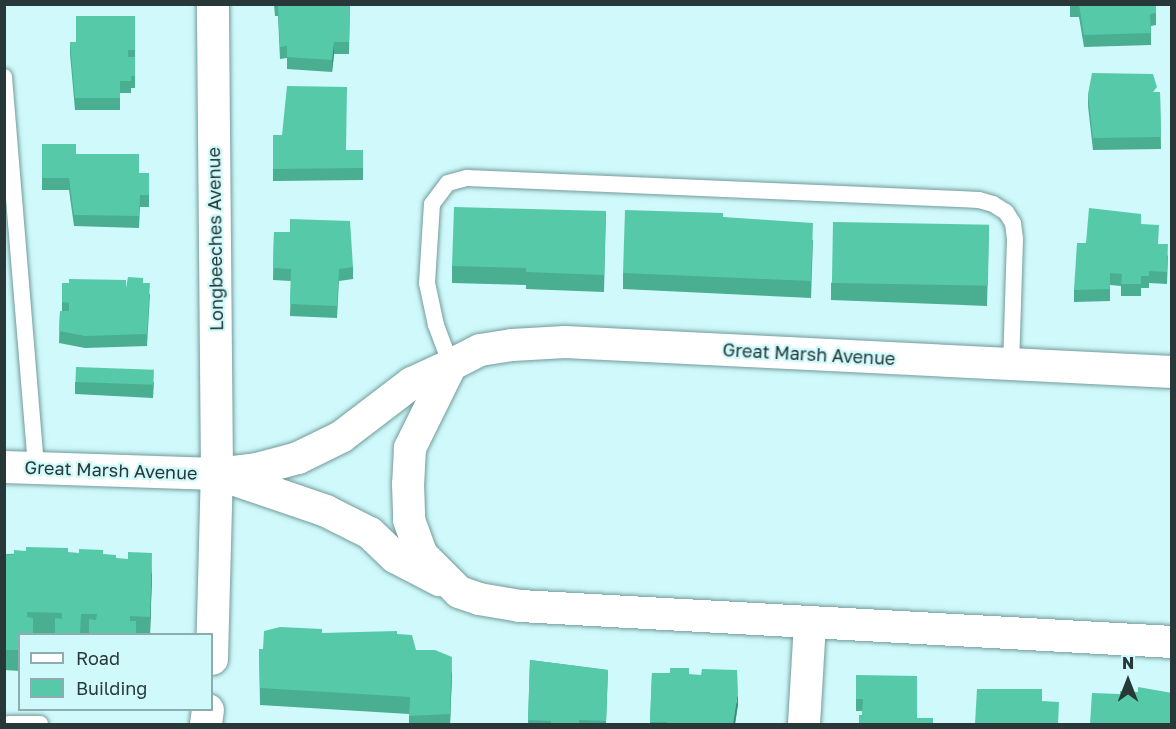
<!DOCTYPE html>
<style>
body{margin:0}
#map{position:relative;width:1176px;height:729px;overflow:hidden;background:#cff9fa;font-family:"Golos Text",sans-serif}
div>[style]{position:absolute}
.roads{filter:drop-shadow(0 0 2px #739b9c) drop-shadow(0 0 2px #739b9c)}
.lane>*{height:16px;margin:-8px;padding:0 8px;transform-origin:8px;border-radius:8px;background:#fff}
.street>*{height:32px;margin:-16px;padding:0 16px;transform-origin:16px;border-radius:16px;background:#fff}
.wall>*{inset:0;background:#4aae90}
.shaded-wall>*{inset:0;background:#3c8d76}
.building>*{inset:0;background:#56caa8;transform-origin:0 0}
span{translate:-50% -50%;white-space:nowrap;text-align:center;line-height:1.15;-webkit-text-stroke:4.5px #cff9fa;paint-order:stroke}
.street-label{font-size:18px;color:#283839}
.frame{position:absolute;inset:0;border:6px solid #283839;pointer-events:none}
.legend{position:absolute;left:18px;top:633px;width:195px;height:78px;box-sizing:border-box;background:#cff9fa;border:2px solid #8cacad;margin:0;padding:8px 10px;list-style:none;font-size:18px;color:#283839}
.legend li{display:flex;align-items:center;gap:12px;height:30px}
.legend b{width:30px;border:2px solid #8cacad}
.north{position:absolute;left:1098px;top:651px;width:60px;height:60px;-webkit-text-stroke:4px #cff9fa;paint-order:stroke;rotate:0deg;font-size:16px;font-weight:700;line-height:24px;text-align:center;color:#283839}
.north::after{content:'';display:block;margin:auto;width:21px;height:27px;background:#283839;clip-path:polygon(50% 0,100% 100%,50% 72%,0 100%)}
</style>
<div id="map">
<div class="roads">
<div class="lane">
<div style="left:4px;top:77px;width:392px;rotate:85.3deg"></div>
<div style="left:451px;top:365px;width:43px;rotate:-110.6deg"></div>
<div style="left:436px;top:325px;width:43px;rotate:-102.1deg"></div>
<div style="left:427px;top:283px;width:79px;rotate:-86.4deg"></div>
<div style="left:432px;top:204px;width:26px;rotate:-53deg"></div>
<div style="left:448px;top:183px;width:20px;rotate:-15deg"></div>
<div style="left:467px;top:178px;width:512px;rotate:2.46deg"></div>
<div style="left:979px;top:200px;width:15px;rotate:16deg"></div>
<div style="left:993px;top:204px;width:15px;rotate:32deg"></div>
<div style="left:1006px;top:212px;width:13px;rotate:58deg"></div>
<div style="left:1013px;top:223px;width:16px;rotate:83deg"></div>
<div style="left:1015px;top:239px;width:125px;rotate:91.8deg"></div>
<div style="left:9px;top:724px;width:31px"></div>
</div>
<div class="street">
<div style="left:1172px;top:372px;width:608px;rotate:-177.17deg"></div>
<div style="left:565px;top:342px;width:53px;rotate:176.8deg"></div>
<div style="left:512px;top:345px;width:32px;rotate:171deg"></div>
<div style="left:480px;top:350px;width:33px;rotate:153deg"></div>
<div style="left:451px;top:365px;width:93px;rotate:116.3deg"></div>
<div style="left:410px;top:448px;width:36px;rotate:93deg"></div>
<div style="left:408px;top:484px;width:36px;rotate:88deg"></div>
<div style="left:409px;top:520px;width:37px;rotate:70deg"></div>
<div style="left:422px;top:555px;width:52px;rotate:45deg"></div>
<div style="left:459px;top:592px;width:21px;rotate:19deg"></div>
<div style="left:479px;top:599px;width:42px;rotate:9.7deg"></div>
<div style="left:520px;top:606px;width:653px;rotate:3.16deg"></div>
<div style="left:4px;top:467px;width:213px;rotate:1.9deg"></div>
<div style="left:217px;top:474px;width:40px;rotate:-7.1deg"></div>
<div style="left:257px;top:469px;width:42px;rotate:-15deg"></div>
<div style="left:298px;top:458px;width:48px;rotate:-26deg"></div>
<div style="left:341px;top:437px;width:89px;rotate:-37.3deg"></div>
<div style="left:412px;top:383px;width:43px;rotate:-24.8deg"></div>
<div style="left:221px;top:475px;width:111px;rotate:18.9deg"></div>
<div style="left:326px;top:511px;width:49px;rotate:26.6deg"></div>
<div style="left:370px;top:533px;width:35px;rotate:44deg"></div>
<div style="left:395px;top:557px;width:50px;rotate:27.6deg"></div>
<div style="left:212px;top:659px;width:185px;rotate:-88.5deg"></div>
<div style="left:217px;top:474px;width:470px;rotate:-90.5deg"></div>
<div style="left:206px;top:724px;width:14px;rotate:-82deg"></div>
<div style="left:804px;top:724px;width:101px;rotate:-86.6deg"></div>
</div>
</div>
<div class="wall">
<div style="clip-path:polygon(274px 4px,350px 4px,349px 54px,334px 54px,332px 72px,287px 69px,287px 58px,280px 59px,278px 16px,275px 16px)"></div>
<div style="clip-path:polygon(1070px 4px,1156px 4px,1156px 25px,1151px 26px,1151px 45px,1084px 47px,1079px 17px,1070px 17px)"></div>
<div style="clip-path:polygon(135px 16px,135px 88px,131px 88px,131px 93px,120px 93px,120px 110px,75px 110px,70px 54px,70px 42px,76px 42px)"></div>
<div style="clip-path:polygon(1160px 92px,1161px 149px,1093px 150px,1088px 106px,1088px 94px)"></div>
<div style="clip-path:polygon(273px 135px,347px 150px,363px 150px,363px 180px,273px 181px)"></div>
<div style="clip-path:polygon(42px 144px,139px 173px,149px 173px,149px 207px,140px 207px,139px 228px,74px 226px,69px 190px,42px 190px)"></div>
<div style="clip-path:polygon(606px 211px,604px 292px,526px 289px,526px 285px,452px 283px,452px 266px)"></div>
<div style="clip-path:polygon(723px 217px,813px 240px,811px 298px,623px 289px,623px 273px)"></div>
<div style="clip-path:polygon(1141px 224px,1168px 256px,1167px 284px,1149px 283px,1149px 288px,1141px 288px,1141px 296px,1121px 296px,1121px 286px,1110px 285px,1110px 301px,1074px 302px,1074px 290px,1086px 243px)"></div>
<div style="clip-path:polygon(989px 226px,987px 306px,831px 300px,831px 283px)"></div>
<div style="clip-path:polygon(274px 232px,353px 267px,353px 279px,339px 281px,337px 318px,290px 316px,291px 281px,273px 280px)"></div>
<div style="clip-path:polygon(62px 283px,126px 288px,143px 283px,150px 295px,147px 346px,85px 348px,59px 343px,60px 311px,62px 311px)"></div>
<div style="clip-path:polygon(75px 382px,154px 382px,153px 398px,75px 394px)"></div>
<div style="clip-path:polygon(68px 553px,103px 554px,116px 558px,152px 574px,150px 634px,55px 634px,33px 633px,20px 634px,20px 671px,4px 670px,4px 554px)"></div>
<div style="clip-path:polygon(322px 633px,397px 634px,416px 650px,452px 673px,450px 724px,409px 724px,409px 714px,260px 705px,259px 649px,263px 649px)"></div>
<div style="clip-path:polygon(530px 660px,608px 670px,606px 724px,528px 724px)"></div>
<div style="clip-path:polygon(652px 673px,689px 674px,738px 704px,735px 724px,650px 724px)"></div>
<div style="clip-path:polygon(856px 675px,917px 718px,933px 724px,862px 715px,862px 711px,856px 711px)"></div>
</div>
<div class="shaded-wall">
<div style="clip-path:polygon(334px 42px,334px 54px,332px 72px,332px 60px)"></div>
<div style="clip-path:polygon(152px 553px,152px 574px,150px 634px,150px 617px)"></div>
<div style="clip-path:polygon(452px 657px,452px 673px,450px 724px,450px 714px)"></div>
<div style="clip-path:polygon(738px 692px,738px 704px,735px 724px,733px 724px)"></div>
</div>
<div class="building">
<div style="clip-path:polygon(284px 4px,350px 4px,349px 42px,334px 42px,332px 60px,287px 57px,287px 46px,280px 47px,278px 6px)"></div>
<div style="clip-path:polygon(1070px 4px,1156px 4px,1156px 13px,1150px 14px,1151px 33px,1084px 35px,1079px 5px)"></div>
<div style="clip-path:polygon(76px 16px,135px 16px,135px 50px,128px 50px,128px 57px,135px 57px,135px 76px,131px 76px,131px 81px,120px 81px,120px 98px,75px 98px,70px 42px,76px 42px)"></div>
<div style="clip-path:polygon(1092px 73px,1153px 74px,1157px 87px,1153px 92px,1160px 92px,1161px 137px,1093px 138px,1088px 94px)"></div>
<div style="clip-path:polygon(287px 86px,347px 87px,346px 150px,363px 150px,363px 168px,273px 169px,273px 135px,282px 135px)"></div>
<div style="clip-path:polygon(42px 144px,76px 144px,76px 154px,139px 154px,139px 173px,149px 173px,149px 195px,140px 195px,139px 216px,74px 215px,69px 178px,42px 178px)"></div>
<div style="clip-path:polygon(454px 207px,606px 211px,604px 275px,526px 272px,526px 268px,452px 266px)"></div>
<div style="clip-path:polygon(1089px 208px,1141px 214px,1141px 224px,1159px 225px,1158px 244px,1168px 244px,1167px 272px,1149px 271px,1149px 276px,1141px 276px,1141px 284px,1121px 284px,1122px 274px,1110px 273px,1110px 289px,1074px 290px,1077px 243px,1086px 243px)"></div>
<div style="clip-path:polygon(625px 210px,723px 213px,723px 217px,813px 223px,811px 281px,623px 273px)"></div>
<div style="clip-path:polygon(290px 219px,350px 221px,353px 267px,339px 269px,337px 306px,290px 304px,291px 269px,273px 268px,274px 232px,290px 232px)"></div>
<div style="left:833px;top:222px;width:156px;height:61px;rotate:1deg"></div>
<div style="clip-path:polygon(128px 277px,143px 278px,143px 283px,150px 283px,147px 334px,85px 336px,59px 331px,60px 311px,69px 311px,69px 303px,62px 302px,62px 283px,69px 283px,69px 279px,126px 280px,126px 288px)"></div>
<div style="left:76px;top:367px;width:78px;height:15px;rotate:2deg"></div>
<div style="clip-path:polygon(26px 547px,68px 548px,68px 552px,79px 553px,79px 549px,103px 550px,103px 554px,116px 555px,116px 558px,128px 559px,128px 552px,152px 553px,150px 617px,130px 616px,130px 621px,136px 621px,136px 634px,89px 634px,89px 619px,96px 620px,97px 614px,81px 614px,80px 634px,55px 634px,55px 618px,62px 619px,62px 613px,27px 612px,27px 617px,33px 618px,33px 634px,20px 634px,20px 650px,4px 650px,4px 554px,14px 555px,14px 550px,26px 551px)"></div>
<div style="clip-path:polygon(280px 627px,322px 629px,322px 633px,397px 631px,397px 634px,412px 635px,416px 650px,435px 650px,452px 657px,450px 714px,409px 716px,410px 697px,260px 688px,259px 649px,263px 649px,264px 631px)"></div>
<div style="clip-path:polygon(530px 660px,608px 670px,606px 721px,579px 720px,579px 724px,551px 724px,551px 721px,528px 720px)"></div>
<div style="clip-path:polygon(670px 668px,689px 668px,689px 674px,701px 675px,702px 669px,737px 670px,738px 692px,733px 724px,667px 724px,667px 722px,650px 722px,652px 673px,670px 673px)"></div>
<div style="clip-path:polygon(856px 675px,917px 676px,917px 718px,933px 718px,933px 724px,859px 724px,859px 715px,862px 715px,863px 699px,856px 699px)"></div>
<div style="clip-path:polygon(1138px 687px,1172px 693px,1172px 724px,1090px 724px,1092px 693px,1120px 694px,1120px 691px,1138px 692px)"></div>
<div style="clip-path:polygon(977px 689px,1042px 689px,1042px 701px,1059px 702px,1058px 724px,975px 724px)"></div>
</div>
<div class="street-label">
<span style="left:215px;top:239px;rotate:-91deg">Longbeeches Avenue</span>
<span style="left:809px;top:354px;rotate:3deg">Great Marsh Avenue</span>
<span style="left:111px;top:470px;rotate:2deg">Great Marsh Avenue</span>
</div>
<div class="frame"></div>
<ul class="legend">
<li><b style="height:8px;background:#fff"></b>Road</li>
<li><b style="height:16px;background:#56caa8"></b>Building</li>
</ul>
<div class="north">N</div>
</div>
